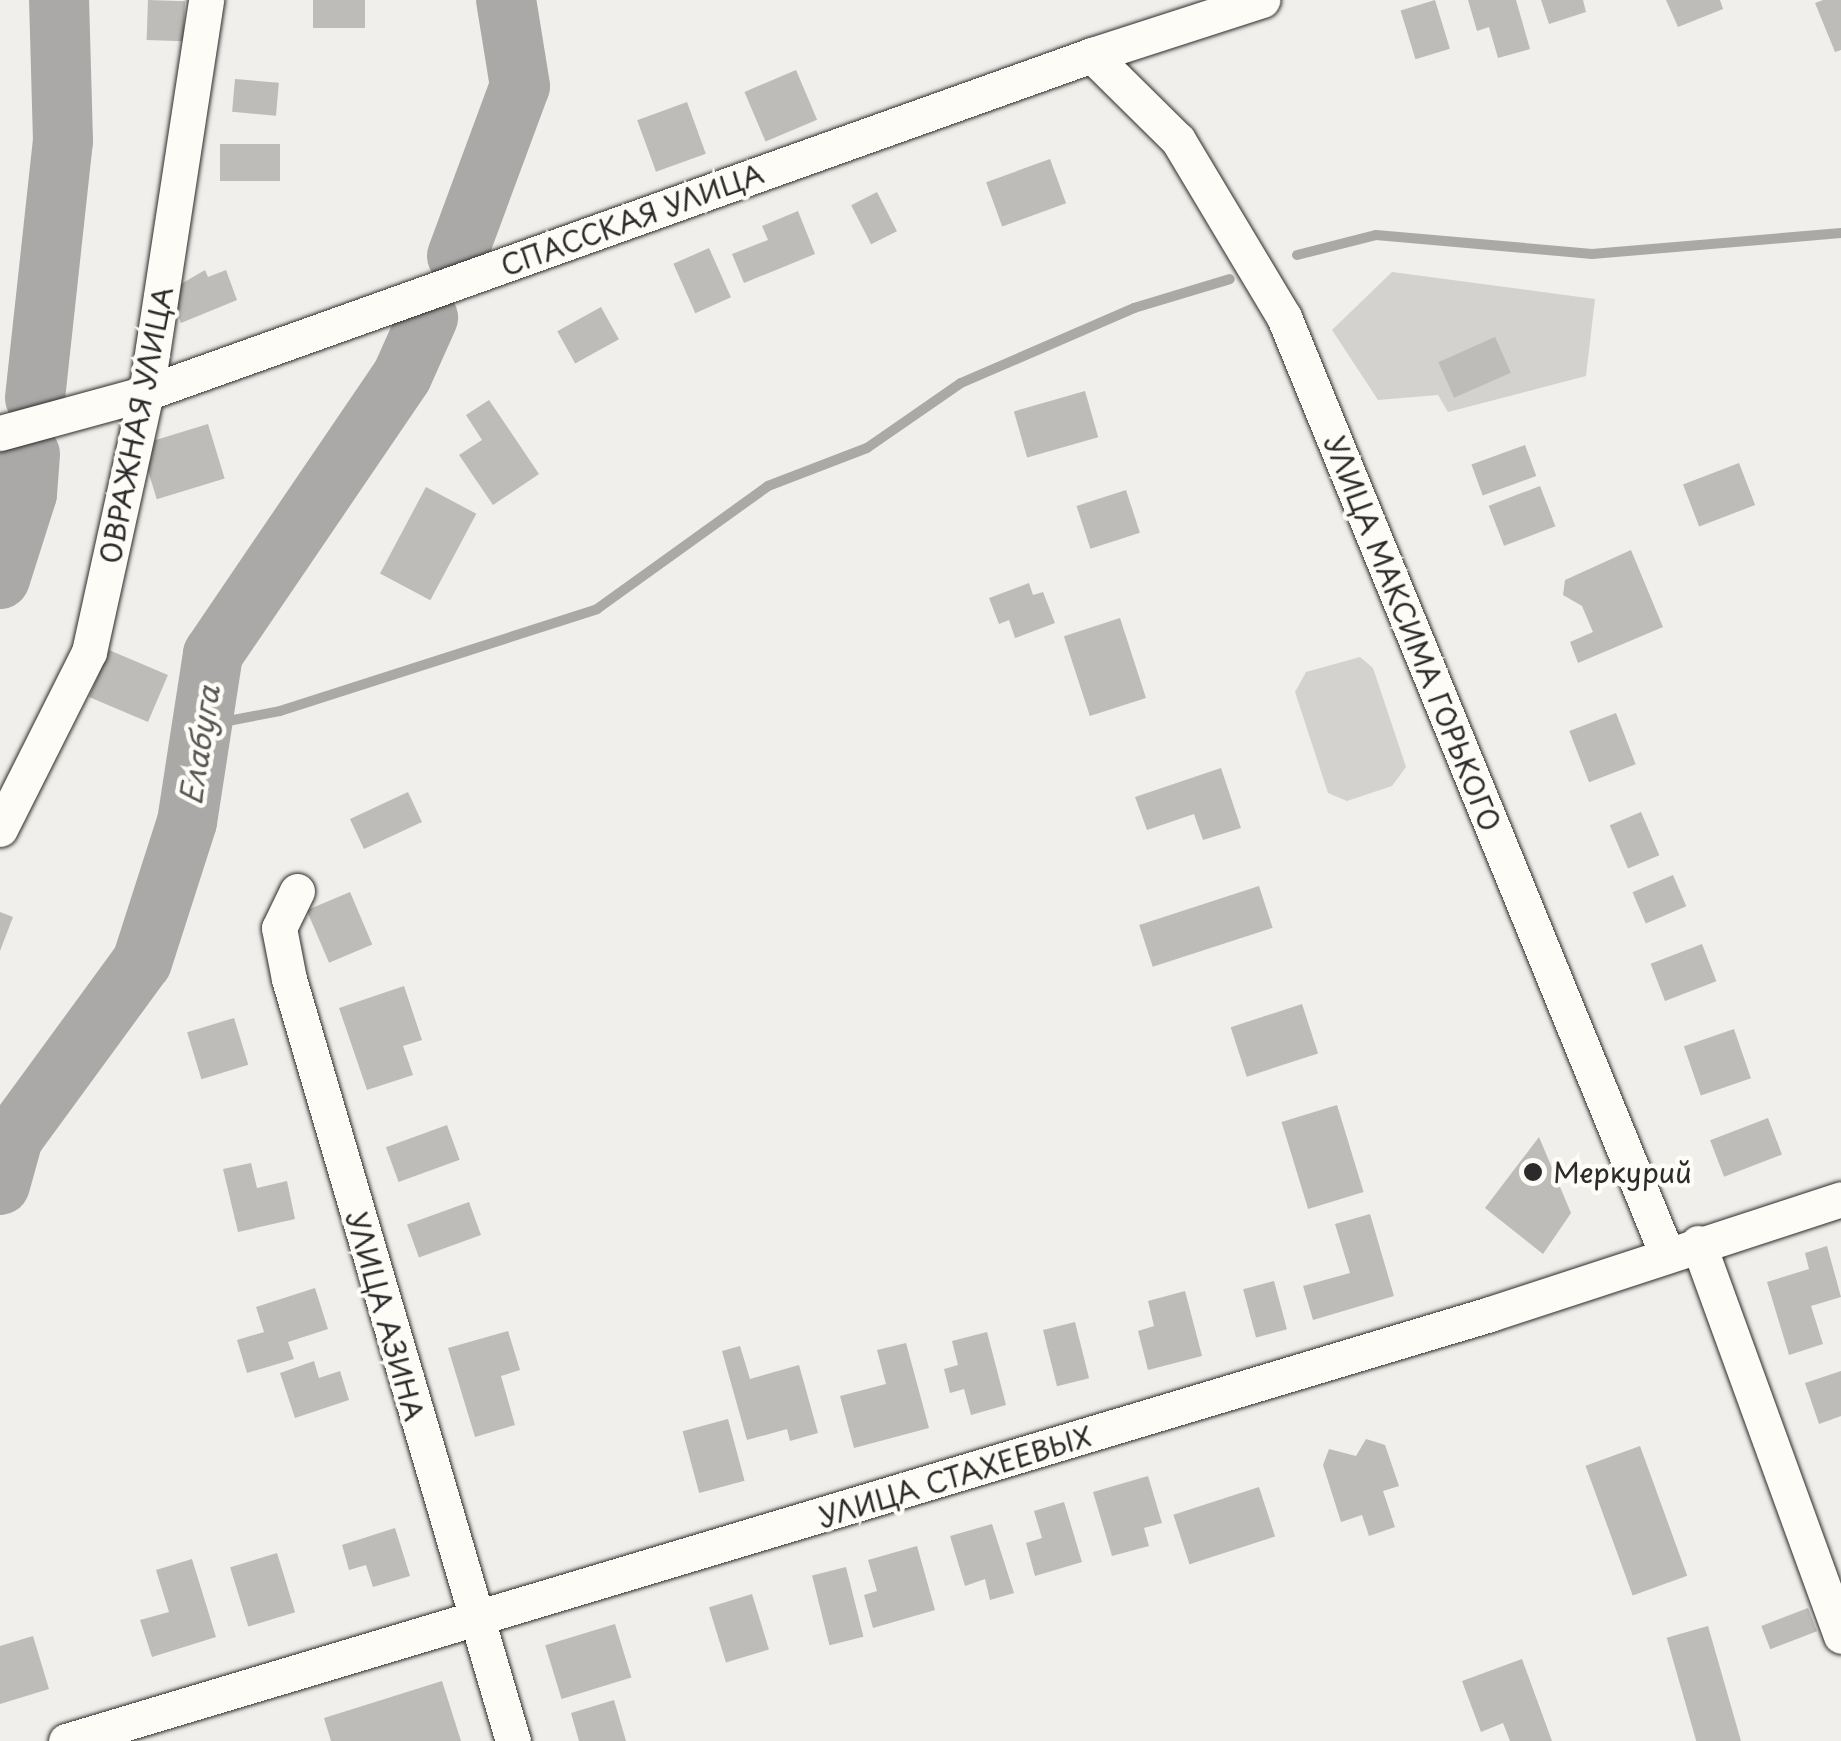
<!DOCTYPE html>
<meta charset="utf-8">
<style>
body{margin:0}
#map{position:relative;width:1841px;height:1741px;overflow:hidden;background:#f0efeb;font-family:"Playpen Sans",sans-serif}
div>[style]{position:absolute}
.green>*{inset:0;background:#d3d2cf}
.stream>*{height:10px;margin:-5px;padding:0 5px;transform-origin:5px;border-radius:5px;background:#aaa9a7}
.river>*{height:60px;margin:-30px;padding:0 30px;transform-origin:30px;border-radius:30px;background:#aaa9a7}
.building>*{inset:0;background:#bdbcb8;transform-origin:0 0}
.roads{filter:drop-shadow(0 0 2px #2b2b2b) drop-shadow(0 0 2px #2b2b2b)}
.minor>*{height:35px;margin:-17.5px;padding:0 17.5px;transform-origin:17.5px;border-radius:17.5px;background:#fdfcf7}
.dots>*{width:28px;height:28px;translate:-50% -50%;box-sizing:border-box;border:5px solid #fdfcf7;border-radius:50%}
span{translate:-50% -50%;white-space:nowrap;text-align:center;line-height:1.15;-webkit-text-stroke:9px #fdfcf7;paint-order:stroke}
.street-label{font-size:28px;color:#2b2b2b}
.poi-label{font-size:28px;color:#2b2b2b}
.left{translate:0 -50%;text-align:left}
.water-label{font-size:30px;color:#575756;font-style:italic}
</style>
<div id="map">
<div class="green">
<div style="clip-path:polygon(1392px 272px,1595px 299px,1586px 376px,1448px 412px,1438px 395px,1378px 400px,1332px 330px)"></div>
<div style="clip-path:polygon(1360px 657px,1373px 668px,1406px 767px,1392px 786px,1347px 801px,1328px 793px,1295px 692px,1306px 672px)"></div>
</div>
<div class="stream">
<div style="left:1297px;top:255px;width:81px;rotate:-14.2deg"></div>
<div style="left:1376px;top:235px;width:217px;rotate:5deg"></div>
<div style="left:1592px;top:254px;width:250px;rotate:-4.8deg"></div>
<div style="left:202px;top:726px;width:79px;rotate:-10.9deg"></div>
<div style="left:280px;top:711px;width:333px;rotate:-17.8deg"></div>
<div style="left:597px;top:609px;width:211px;rotate:-35.7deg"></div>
<div style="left:768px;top:486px;width:106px;rotate:-21deg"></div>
<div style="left:867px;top:448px;width:114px;rotate:-34.7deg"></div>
<div style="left:961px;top:383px;width:189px;rotate:-23.4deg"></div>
<div style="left:1134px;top:308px;width:100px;rotate:-16.8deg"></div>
</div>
<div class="river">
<div style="left:457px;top:256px;width:181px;rotate:-69.7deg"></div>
<div style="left:520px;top:86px;width:87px;rotate:-99.2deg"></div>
<div style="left:35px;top:398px;width:259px;rotate:-83.8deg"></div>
<div style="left:63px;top:141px;width:141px;rotate:-91.6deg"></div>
<div style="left:0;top:579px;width:89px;rotate:-72.4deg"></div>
<div style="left:27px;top:494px;width:40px;rotate:-85.7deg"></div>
<div style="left:0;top:1185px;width:49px;rotate:-74.5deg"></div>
<div style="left:13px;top:1138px;width:218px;rotate:-53.8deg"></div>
<div style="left:142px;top:962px;width:147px;rotate:-72.2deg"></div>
<div style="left:187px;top:822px;width:170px;rotate:-81.2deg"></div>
<div style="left:213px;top:654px;width:336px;rotate:-55.8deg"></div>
<div style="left:402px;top:376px;width:64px;rotate:-65.9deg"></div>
</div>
<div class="building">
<div style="left:148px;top:0;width:37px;height:40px;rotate:2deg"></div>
<div style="left:313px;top:0;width:52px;height:28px"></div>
<div style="left:1435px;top:0;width:51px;height:36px;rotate:73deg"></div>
<div style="clip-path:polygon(1468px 0,1516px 0,1530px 49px,1498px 58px,1489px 27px,1477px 31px)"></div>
<div style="clip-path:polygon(1541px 0,1583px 0,1586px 12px,1549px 24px)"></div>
<div style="clip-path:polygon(1666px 0,1720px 0,1723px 9px,1678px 27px)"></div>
<div style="clip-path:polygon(1823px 0,1841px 0,1841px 50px,1835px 52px,1815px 3px)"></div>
<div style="left:796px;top:70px;width:54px;height:56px;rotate:67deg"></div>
<div style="left:235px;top:79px;width:44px;height:33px;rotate:5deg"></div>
<div style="left:687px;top:102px;width:55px;height:53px;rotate:70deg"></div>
<div style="left:280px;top:144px;width:37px;height:60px;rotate:90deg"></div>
<div style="left:1050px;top:159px;width:47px;height:68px;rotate:70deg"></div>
<div style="left:877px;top:192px;width:44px;height:29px;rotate:63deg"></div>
<div style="clip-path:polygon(798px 211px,815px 254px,744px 283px,732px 254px,768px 240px,762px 226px)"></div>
<div style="left:709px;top:248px;width:54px;height:39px;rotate:66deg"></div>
<div style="clip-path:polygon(205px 270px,208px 277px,226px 270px,237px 300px,181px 323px,169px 291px)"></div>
<div style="left:601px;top:307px;width:37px;height:50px;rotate:61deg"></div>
<div style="left:1495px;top:337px;width:39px;height:62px;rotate:66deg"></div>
<div style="left:1085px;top:391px;width:48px;height:74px;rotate:74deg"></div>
<div style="clip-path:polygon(489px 400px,539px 474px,493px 505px,459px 455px,482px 440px,466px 415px)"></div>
<div style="left:208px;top:424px;width:57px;height:71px;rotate:73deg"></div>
<div style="left:1525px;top:445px;width:33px;height:57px;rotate:70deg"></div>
<div style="left:1739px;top:463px;width:45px;height:60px;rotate:69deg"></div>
<div style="left:1540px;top:486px;width:43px;height:55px;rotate:69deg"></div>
<div style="left:426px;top:487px;width:57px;height:98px;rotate:28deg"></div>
<div style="left:1126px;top:490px;width:45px;height:52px;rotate:72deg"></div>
<div style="clip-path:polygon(1631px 550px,1663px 627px,1578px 663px,1570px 642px,1593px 632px,1582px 606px,1563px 595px,1565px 580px)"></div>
<div style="clip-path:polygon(1029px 583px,1033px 595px,1043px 592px,1055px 623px,1015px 638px,1009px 620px,999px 624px,989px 598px)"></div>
<div style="left:1120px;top:618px;width:84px;height:59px;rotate:72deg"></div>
<div style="left:109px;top:650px;width:64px;height:51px;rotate:23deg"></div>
<div style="left:1616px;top:713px;width:55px;height:50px;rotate:69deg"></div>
<div style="clip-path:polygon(1221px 768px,1241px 828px,1203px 840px,1194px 814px,1147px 830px,1135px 797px)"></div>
<div style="left:408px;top:792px;width:33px;height:64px;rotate:65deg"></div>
<div style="left:1641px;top:812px;width:47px;height:34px;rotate:67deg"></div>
<div style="left:1673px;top:875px;width:34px;height:44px;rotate:67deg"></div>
<div style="left:1259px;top:886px;width:44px;height:126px;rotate:72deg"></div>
<div style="left:350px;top:892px;width:57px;height:47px;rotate:67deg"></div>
<div style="clip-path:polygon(0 912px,13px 917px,0 951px)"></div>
<div style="left:1702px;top:944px;width:40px;height:55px;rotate:69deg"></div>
<div style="clip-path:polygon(404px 986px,422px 1040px,403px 1046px,413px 1075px,367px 1090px,339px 1008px)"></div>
<div style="left:1302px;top:1004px;width:52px;height:75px;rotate:72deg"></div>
<div style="left:234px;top:1018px;width:49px;height:49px;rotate:73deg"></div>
<div style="left:1734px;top:1029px;width:52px;height:53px;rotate:71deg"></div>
<div style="left:1337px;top:1105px;width:91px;height:58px;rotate:73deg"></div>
<div style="left:1768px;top:1118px;width:39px;height:62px;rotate:69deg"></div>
<div style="left:447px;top:1125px;width:37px;height:65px;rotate:70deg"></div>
<div style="clip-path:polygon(1539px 1137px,1571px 1213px,1543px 1254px,1485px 1208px)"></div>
<div style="clip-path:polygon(251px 1163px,257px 1188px,287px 1181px,295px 1219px,238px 1232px,223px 1169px)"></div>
<div style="left:469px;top:1202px;width:35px;height:66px;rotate:70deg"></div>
<div style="clip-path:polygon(1370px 1214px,1394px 1296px,1313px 1320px,1303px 1286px,1350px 1273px,1335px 1224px)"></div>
<div style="clip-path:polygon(1827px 1246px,1841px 1297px,1811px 1306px,1823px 1344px,1789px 1355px,1767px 1282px,1809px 1269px,1805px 1253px)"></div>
<div style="left:1274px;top:1281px;width:50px;height:32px;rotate:75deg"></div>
<div style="clip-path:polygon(315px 1288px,328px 1329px,288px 1342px,294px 1359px,247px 1373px,237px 1340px,264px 1332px,256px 1307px)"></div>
<div style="clip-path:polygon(1185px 1291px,1202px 1356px,1148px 1370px,1138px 1331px,1154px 1326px,1148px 1301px)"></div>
<div style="left:1075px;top:1322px;width:58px;height:33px;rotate:76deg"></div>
<div style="clip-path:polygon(508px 1331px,520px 1370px,501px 1376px,515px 1425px,475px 1437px,448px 1348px)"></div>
<div style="clip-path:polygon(987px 1332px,1006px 1405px,971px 1415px,964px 1389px,950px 1393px,944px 1369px,958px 1365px,952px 1341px)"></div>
<div style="clip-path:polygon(906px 1343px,929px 1428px,854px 1448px,840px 1396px,886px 1384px,877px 1350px)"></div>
<div style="clip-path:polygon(740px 1346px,750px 1379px,799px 1365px,818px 1433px,790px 1441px,787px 1429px,747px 1440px,722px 1351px)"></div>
<div style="clip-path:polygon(314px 1361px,319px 1378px,340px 1371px,349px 1400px,295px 1418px,280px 1373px)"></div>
<div style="clip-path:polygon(1841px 1371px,1841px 1416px,1819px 1424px,1805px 1383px)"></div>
<div style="left:728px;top:1419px;width:64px;height:47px;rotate:75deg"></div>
<div style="clip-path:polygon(1366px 1439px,1385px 1445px,1399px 1486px,1383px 1491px,1395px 1527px,1369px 1536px,1362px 1515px,1341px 1522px,1323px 1465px,1329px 1449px,1356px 1456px)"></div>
<div style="left:1640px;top:1446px;width:138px;height:58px;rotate:70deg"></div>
<div style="clip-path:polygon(1148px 1476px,1162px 1523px,1144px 1528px,1149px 1546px,1112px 1556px,1093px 1492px)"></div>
<div style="left:1259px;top:1487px;width:52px;height:90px;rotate:72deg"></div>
<div style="clip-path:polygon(1064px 1502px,1082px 1562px,1035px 1576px,1026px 1543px,1042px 1538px,1034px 1511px)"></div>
<div style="clip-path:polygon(992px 1524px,1014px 1593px,990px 1600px,985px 1579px,965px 1586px,950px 1536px)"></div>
<div style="clip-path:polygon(395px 1528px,410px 1576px,373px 1587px,366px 1565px,349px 1570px,342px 1545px)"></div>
<div style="clip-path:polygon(917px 1546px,935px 1610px,873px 1628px,864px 1595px,877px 1591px,868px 1560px)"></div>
<div style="left:277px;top:1553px;width:62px;height:49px;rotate:73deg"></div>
<div style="clip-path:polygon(192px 1559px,216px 1637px,152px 1657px,140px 1620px,169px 1612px,156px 1570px)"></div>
<div style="left:846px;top:1567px;width:72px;height:35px;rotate:76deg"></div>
<div style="left:752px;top:1594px;width:58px;height:45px;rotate:73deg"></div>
<div style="left:1808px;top:1608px;width:25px;height:50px;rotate:69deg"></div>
<div style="left:615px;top:1624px;width:56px;height:73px;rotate:73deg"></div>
<div style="left:1708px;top:1626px;width:120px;height:43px;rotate:74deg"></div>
<div style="clip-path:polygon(33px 1636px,49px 1689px,0 1704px,0 1646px)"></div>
<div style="clip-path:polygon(1522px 1659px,1541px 1711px,1552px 1741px,1510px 1741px,1503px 1723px,1481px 1732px,1462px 1681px)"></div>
<div style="clip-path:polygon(442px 1681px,461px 1741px,331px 1741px,324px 1718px)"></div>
<div style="clip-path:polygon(614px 1700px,626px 1741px,579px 1741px,571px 1713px)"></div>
</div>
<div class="roads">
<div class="minor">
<div style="left:1092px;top:55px;width:121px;rotate:44.7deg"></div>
<div style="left:1178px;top:140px;width:206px;rotate:59.1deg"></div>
<div style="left:1284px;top:317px;width:1010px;rotate:67.78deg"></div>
<div style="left:0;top:433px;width:151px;rotate:-15.3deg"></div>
<div style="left:146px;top:393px;width:1005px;rotate:-19.66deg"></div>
<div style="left:1092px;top:55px;width:179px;rotate:-17.9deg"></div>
<div style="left:0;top:829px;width:198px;rotate:-63.3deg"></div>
<div style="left:89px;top:652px;width:265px;rotate:-77.6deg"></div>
<div style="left:146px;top:393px;width:398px;rotate:-81.3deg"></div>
<div style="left:297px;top:891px;width:41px;rotate:115.9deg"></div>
<div style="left:279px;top:928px;width:52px;rotate:78.9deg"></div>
<div style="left:289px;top:979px;width:794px;rotate:73.62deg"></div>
<div style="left:1698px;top:1243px;width:418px;rotate:70deg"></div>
<div style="left:66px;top:1741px;width:1487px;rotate:-16.69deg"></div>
<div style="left:1490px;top:1314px;width:369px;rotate:-18.1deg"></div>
</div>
</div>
<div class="dots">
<div style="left:1533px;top:1172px;background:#2b2b2b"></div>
</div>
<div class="street-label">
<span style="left:632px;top:219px;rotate:-20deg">СПАССКАЯ УЛИЦА</span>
<span style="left:136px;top:425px;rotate:-79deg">ОВРАЖНАЯ УЛИЦА</span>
<span style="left:1413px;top:633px;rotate:68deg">УЛИЦА МАКСИМА ГОРЬКОГО</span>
<span style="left:386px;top:1316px;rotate:74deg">УЛИЦА АЗИНА</span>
<span style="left:955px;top:1476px;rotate:-17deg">УЛИЦА СТАХЕЕВЫХ</span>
</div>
<div class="poi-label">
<span class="left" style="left:1553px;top:1172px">Меркурий</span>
</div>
<div class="water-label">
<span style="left:199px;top:745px;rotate:-81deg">Елабуга</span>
</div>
</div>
